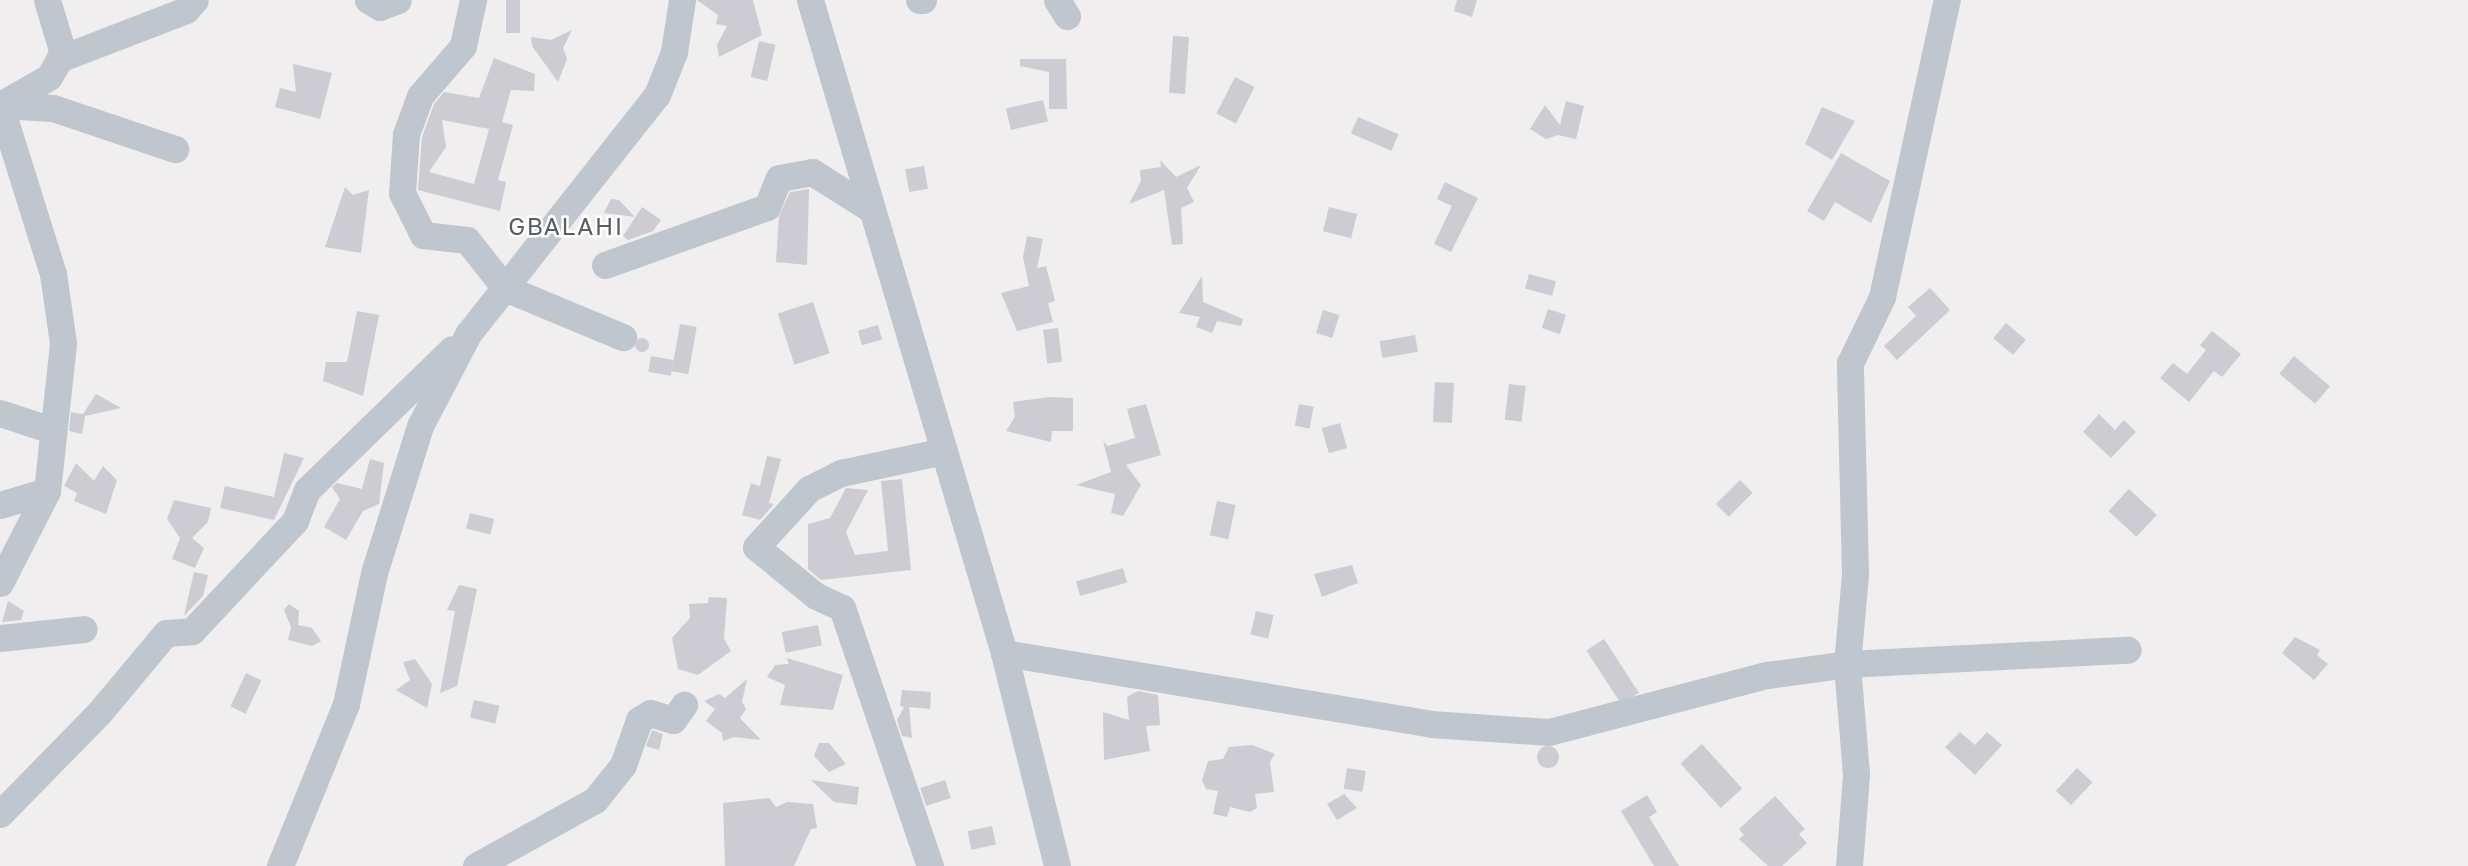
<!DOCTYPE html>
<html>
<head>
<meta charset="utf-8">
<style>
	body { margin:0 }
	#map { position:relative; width:2468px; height:866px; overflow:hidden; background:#f0eeee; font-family:"Golos Text",sans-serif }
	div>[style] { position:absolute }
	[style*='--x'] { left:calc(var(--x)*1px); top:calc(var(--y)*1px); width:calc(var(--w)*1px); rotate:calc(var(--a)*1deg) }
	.building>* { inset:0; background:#ccccd2; transform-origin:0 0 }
	.round { border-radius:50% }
	.minor>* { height:27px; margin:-13.5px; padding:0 13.5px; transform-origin:13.5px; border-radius:13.5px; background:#c0c6ce }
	span { translate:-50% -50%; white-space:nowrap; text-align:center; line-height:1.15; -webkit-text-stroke:5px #fff; paint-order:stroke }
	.quarter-label { font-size:24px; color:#5b5d62; letter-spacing:1.5px }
</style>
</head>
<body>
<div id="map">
	<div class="building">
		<div style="left:506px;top:0;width:14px;height:33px"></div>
		<div style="clip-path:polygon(697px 0,753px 0,762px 35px,719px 57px,717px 45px,727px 26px,716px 24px,718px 15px)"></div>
		<div style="clip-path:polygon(1457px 0,1477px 0,1472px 17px,1454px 11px)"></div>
		<div style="clip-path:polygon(572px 30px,563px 48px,567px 59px,558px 82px,532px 46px,531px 37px,551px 40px)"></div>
		<div style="left:1173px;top:36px;width:16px;height:57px;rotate:4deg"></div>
		<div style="left:759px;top:41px;width:17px;height:37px;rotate:13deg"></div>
		<div style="clip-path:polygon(evenodd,494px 58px,535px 74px,534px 91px,511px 90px,502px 122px,513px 125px,498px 180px,506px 182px,500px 211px,418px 190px,422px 137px,434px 104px,444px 92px,479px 98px,494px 58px,442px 120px,489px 129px,474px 184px,429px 172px,446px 147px,442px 120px)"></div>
		<div style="clip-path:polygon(1020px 59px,1066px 59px,1067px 109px,1049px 109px,1049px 72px,1020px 66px)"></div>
		<div style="clip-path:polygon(293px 64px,332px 73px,320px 119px,275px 107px,280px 88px,296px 92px)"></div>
		<div style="left:1235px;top:77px;width:22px;height:41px;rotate:27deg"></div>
		<div style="left:1043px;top:100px;width:22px;height:38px;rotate:77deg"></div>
		<div style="clip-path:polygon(1566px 101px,1584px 106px,1576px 139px,1558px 135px,1546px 139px,1530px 129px,1545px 105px,1560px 125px)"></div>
		<div style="clip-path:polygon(1822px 107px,1855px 121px,1832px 160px,1805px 144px)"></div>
		<div style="left:1358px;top:117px;width:44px;height:18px;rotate:23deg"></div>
		<div style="clip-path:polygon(1841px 153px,1890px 181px,1871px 223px,1835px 202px,1824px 221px,1807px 211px)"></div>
		<div style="clip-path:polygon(1160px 160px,1176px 177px,1201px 165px,1187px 188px,1194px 202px,1181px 208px,1183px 244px,1172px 245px,1164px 190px,1129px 204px,1141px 181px,1140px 170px,1161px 167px)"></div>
		<div style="left:924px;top:166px;width:23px;height:19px;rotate:80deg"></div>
		<div style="clip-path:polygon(1445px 182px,1478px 198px,1451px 252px,1434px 244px,1452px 206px,1437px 199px)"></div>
		<div style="clip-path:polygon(345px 187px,353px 195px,369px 190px,361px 253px,325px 247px)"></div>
		<div style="clip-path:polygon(809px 189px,807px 265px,776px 262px,779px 216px,790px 192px)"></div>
		<div style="clip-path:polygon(611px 199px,619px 200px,635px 217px,604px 213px)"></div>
		<div style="clip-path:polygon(642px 207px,661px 220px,653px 231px,628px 240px,623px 236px)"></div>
		<div style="left:1329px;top:207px;width:29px;height:25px;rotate:14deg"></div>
		<div style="clip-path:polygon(1027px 236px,1043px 239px,1037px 268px,1046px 266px,1055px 301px,1048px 303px,1053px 322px,1017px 331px,1001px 293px,1029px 286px,1023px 257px)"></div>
		<div style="left:1529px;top:274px;width:28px;height:15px;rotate:15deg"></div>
		<div style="clip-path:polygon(1202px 276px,1203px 302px,1243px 319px,1241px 326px,1217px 321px,1212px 333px,1196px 327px,1200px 317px,1179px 313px)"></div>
		<div style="clip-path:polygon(1930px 288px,1950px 310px,1897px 360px,1884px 346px,1916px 316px,1908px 307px)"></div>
		<div style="left:813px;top:302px;width:54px;height:37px;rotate:72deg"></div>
		<div style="left:1548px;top:309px;width:19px;height:20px;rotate:18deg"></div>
		<div style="left:1323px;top:310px;width:17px;height:24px;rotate:17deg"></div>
		<div style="clip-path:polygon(357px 311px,379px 315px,363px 396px,323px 381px,326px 362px,347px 362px)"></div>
		<div style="left:2006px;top:323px;width:26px;height:20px;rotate:40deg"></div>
		<div style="left:680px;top:324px;width:17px;height:48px;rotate:10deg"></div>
		<div style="left:878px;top:325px;width:15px;height:21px;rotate:74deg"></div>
		<div style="left:1058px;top:328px;width:34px;height:15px;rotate:83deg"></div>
		<div style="clip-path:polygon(2212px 331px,2241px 354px,2222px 377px,2214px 371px,2189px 402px,2160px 378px,2173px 363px,2187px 374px,2206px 350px,2200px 345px)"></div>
		<div style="left:1415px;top:335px;width:17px;height:36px;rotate:80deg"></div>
		<div class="round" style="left:635px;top:338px;width:14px;height:14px"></div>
		<div style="left:651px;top:356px;width:23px;height:16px;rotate:10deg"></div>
		<div style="left:2294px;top:356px;width:47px;height:23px;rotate:40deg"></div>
		<div style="left:1435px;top:382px;width:19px;height:40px;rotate:3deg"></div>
		<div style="left:1509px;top:384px;width:17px;height:36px;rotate:7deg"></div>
		<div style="clip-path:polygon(96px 394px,121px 408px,85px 416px,82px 434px,69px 431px,71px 412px,83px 414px)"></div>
		<div style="clip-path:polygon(1050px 397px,1073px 398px,1073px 431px,1052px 431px,1051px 442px,1006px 431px,1015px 417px,1013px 402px)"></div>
		<div style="clip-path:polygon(1146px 404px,1161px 455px,1126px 465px,1141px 485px,1123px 516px,1111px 513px,1115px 494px,1076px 485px,1111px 472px,1103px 441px,1108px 446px,1135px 438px,1127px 409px)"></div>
		<div style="left:1299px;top:404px;width:15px;height:22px;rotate:11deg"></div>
		<div style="clip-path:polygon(2099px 414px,2115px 430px,2124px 420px,2136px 432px,2111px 458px,2083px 432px)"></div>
		<div style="left:1340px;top:423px;width:26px;height:19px;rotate:74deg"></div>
		<div style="clip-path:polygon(284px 453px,304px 458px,274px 520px,220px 508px,225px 486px,274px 497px)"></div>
		<div style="clip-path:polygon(767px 456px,781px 459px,769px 503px,774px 504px,760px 520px,742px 515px,751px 483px,760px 486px)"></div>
		<div style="clip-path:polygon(370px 459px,384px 463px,379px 504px,363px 511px,346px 540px,324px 527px,340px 499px,332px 487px,337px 483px,362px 489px)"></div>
		<div style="clip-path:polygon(76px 463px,94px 481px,103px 466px,117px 480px,106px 514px,74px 501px,77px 493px,64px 486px)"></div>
		<div style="clip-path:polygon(902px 479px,911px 570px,821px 580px,808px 569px,808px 524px,830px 518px,846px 488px,868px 490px,846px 532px,855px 555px,888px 551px,881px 481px)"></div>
		<div style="left:1740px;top:480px;width:18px;height:34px;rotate:45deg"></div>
		<div style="left:2129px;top:489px;width:38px;height:30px;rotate:43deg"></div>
		<div style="clip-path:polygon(174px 500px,211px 508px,208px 522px,192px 538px,204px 548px,195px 568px,172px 559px,180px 538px,167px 519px)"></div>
		<div style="left:1217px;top:501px;width:19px;height:35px;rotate:12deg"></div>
		<div style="left:470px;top:513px;width:25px;height:16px;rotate:14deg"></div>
		<div style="clip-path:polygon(1352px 565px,1358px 583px,1322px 597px,1314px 574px)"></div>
		<div style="left:1123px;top:568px;width:15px;height:49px;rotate:74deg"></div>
		<div style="clip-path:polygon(194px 572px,208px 575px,203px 596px,184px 616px)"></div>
		<div style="clip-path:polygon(459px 585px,477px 589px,457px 686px,440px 693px,455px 611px,447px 610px)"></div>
		<div style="clip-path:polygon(709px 597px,727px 598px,724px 639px,731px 651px,698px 675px,678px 669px,672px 638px,690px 618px,689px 604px,708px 603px)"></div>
		<div style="clip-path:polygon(8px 601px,24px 611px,21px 620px,2px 622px)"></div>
		<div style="clip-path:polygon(289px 604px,299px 611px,298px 625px,312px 628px,321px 641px,312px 646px,288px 640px,291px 627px,284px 610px)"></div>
		<div style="left:1256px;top:611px;width:18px;height:24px;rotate:13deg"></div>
		<div style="left:818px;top:625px;width:21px;height:37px;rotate:79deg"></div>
		<div style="clip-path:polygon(2295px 637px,2320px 650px,2317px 655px,2328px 664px,2314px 680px,2282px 653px)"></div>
		<div style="left:1604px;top:639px;width:64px;height:21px;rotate:57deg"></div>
		<div style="clip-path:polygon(787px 658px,843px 675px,833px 710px,780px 705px,785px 685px,767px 677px,775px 665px,789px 664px)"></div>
		<div style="clip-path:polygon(415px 659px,432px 684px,427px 708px,396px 690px,410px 680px,403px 662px)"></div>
		<div style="left:246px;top:673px;width:17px;height:37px;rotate:25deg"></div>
		<div style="clip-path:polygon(747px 679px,742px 702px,746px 709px,740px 718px,761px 740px,734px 737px,723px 741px,722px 733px,706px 721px,715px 709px,704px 701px,719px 694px,725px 698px)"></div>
		<div style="clip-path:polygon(902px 690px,931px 692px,930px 709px,909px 707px,912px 738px,902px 736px,897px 720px,904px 707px,900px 706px)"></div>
		<div style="clip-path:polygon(1138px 691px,1158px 695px,1160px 725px,1146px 726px,1150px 751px,1104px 760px,1103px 712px,1129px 720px,1127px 697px)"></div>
		<div style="left:474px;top:700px;width:26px;height:18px;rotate:13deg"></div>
		<div style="clip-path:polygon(652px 730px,663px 734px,659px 750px,646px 746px)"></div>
		<div style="clip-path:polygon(1960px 732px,1975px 745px,1987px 732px,2002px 745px,1975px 775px,1945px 747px)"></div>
		<div style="clip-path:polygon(819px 743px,829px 743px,846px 764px,829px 772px,814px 756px)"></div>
		<div style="left:1702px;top:744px;width:60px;height:29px;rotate:48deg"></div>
		<div style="clip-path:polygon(1252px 745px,1275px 754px,1270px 762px,1274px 792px,1255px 794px,1257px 808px,1250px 812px,1230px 807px,1227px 817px,1213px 814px,1218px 791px,1206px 789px,1202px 780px,1208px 761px,1223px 759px,1229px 747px)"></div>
		<div class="round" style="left:1537px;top:746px;width:22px;height:22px"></div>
		<div style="left:1347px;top:768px;width:19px;height:21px;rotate:9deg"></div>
		<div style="left:2077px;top:768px;width:21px;height:31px;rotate:43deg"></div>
		<div style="clip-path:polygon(811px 780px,859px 787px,857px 805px,834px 802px)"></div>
		<div style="left:945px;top:780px;width:19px;height:26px;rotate:72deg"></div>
		<div style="clip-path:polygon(1344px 794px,1357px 808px,1337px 820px,1327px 804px)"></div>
		<div style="clip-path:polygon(1647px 795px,1657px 812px,1649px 817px,1679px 866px,1654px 866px,1621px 811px)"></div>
		<div style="clip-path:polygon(1775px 796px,1805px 829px,1799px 834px,1807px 843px,1782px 866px,1768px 866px,1739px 839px,1744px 835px,1739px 829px)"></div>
		<div style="clip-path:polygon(769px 798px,776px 807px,787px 802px,813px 804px,817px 828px,811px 829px,794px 866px,725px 866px,723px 803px)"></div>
		<div style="left:992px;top:826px;width:19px;height:25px;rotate:78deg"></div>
	</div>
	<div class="minor">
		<div style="--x:368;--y:0;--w:14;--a:30"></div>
		<div style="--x:380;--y:7;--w:19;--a:-21"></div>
		<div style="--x:473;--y:0;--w:47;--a:102.3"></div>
		<div style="--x:463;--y:46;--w:66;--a:130.7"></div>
		<div style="--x:420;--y:96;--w:40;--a:110.2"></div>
		<div style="--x:406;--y:134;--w:59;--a:93.9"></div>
		<div style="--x:402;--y:193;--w:47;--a:63.4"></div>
		<div style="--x:423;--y:235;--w:44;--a:6.5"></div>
		<div style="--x:467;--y:240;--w:61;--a:51.6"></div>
		<div style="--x:505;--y:288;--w:128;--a:22.6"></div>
		<div style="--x:810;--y:0;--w:681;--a:73.45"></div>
		<div style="--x:1004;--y:653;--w:219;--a:76"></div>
		<div style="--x:919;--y:0;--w:4;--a:0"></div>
		<div style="--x:1057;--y:0;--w:19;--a:58"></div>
		<div style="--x:59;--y:59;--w:136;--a:-21.1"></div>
		<div style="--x:186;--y:10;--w:13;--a:-48"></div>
		<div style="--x:0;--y:105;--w:53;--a:3.2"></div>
		<div style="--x:53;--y:108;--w:129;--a:18.6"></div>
		<div style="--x:0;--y:105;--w:56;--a:-29.7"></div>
		<div style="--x:49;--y:77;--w:28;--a:-60"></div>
		<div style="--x:63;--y:53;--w:55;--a:-106.8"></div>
		<div style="--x:605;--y:265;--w:172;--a:-19.7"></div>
		<div style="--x:767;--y:207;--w:31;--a:-68"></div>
		<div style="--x:779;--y:178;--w:34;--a:-10"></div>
		<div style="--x:812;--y:172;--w:71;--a:32.3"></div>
		<div style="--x:0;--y:413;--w:54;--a:18.4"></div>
		<div style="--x:0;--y:505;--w:49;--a:-16.6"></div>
		<div style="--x:0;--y:583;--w:103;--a:-62.9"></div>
		<div style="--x:47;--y:491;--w:149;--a:-83.8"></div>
		<div style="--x:63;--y:343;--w:70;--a:-98.2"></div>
		<div style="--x:53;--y:274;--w:177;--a:-107.4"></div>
		<div style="--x:0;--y:638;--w:84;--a:-6.1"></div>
		<div style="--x:1004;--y:653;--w:433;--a:9.4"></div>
		<div style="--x:1431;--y:724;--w:118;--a:3.9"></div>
		<div style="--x:1549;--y:732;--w:225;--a:-14.7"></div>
		<div style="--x:1767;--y:675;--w:81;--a:-7.8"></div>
		<div style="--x:1847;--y:664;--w:281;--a:-2.9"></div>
		<div style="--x:0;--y:814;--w:141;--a:-45.6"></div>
		<div style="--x:99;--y:713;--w:104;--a:-50.1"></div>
		<div style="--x:166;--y:633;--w:26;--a:-4"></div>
		<div style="--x:192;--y:631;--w:151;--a:-46.9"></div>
		<div style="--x:295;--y:521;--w:33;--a:-69"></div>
		<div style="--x:307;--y:490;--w:202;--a:-44.2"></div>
		<div style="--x:280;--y:866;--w:175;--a:-67.8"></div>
		<div style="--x:346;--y:704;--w:134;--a:-77.9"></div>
		<div style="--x:374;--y:573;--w:154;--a:-72.6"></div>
		<div style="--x:420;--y:426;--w:104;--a:-62.4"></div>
		<div style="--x:468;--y:334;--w:305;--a:-51.7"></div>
		<div style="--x:657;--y:95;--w:46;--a:-68.4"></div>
		<div style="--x:674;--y:52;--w:53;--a:-81.3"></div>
		<div style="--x:476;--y:866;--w:136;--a:-29"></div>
		<div style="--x:595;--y:800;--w:45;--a:-51.3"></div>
		<div style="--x:623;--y:765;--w:48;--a:-70.4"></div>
		<div style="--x:639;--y:720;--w:13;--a:-32"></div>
		<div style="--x:650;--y:713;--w:24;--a:17"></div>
		<div style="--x:673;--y:720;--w:19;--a:-54"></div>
		<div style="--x:930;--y:866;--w:273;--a:-108.8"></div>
		<div style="--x:842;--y:608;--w:29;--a:-155"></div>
		<div style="--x:816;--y:596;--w:77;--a:-140.8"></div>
		<div style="--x:756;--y:547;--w:79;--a:-47.6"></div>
		<div style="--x:809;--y:489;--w:36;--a:-27"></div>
		<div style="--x:841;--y:473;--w:105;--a:-12.1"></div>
		<div style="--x:1849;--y:866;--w:92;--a:-85.6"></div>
		<div style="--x:1856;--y:774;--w:110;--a:-94.7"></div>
		<div style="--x:1847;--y:664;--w:90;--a:-84.9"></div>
		<div style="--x:1855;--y:574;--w:211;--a:-91.4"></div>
		<div style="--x:1850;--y:363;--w:73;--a:-64.1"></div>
		<div style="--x:1882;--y:297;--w:304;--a:-77.7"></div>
	</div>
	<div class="quarter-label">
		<span style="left:566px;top:226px">GBALAHI</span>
	</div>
</div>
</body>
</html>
